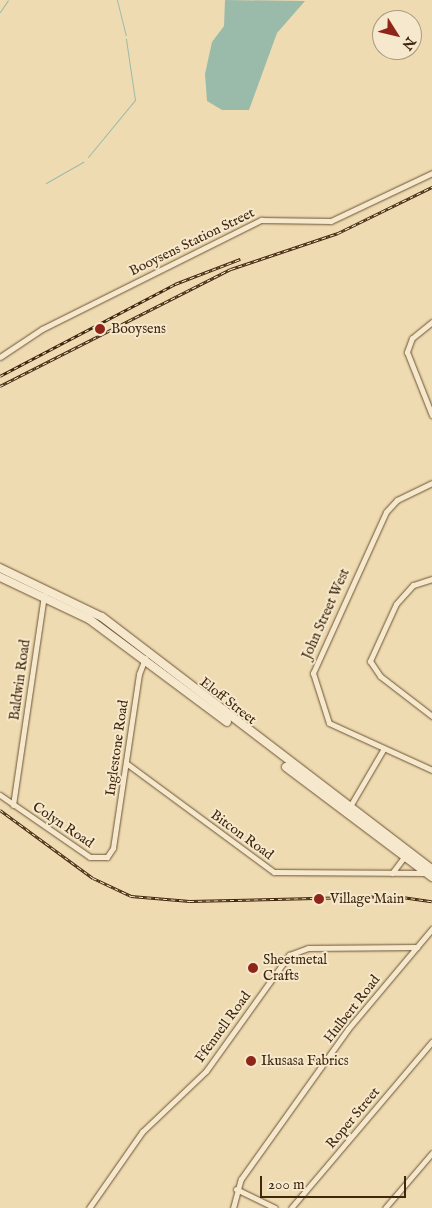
<!DOCTYPE html>
<html>
<head>
<meta charset="utf-8">
<style>
	body { margin:0 }
	#map { position:relative; width:432px; height:1208px; overflow:hidden; background:#efdbb1; font-family:"IM FELL English",serif }
	div>[style] { position:absolute }
	[style*='--x'] { left:calc(var(--x)*1px); top:calc(var(--y)*1px); width:calc(var(--w)*1px); rotate:calc(var(--a)*1deg) }
	.water>* { inset:0; background:#9abbaa }
	.stream>* { height:1px; margin:-0.5px; padding:0 0.5px; transform-origin:0.5px; border-radius:0.5px; background:#9abbaa }
	.roads { filter:drop-shadow(0 0 1px #6c5336) drop-shadow(0 0 1px #6c5336) }
	.street>* { height:5px; margin:-2.5px; padding:0 2.5px; transform-origin:2.5px; border-radius:2.5px; background:#f5e8cc }
	.secondary>* { height:8px; margin:-4px; padding:0 4px; transform-origin:4px; border-radius:4px; background:#f5e8cc }
	.rail>* { height:3px; margin-top:-1.5px; transform-origin:0; background:repeating-linear-gradient(90deg,#f5e8cc 0 4px,#40260d 0 8px); box-sizing:border-box; border-block:1px solid #40260d }
	.dots>* { width:14px; height:14px; translate:-50% -50%; box-sizing:border-box; border:2px solid #f5e8cc; border-radius:50% }
	span { translate:-50% -50%; white-space:nowrap; text-align:center; line-height:1.15; -webkit-text-stroke:4px #f5e8cc; paint-order:stroke }
	.street-label { font-size:14px; color:#40260d }
	.poi-label { font-size:14px; color:#40260d }
	.left { translate:0 -50%; text-align:left }
	.north { position:absolute; left:372px; top:10px; width:50px; height:50px; box-sizing:border-box; background:#f5e8cc; border:1px solid #ad9a80; border-radius:50%; rotate:126deg; font-size:14px; font-weight:700; line-height:20px; text-align:center; color:#40260d }
	.north::after { content:''; display:block; margin:auto; width:18px; height:22px; background:#8f2418; clip-path:polygon(50% 0,100% 100%,50% 72%,0 100%) }
	.scale { position:absolute; left:260px; top:1176px; width:146px; height:22px; box-sizing:border-box; border:2px solid #40260d; border-top:0; padding-left:6px; font-size:15px; line-height:18px; white-space:nowrap; color:#40260d; -webkit-text-stroke:4px #f5e8cc; paint-order:stroke }
</style>
</head>
<body>
<div id="map">
	<div class="water">
		<div style="clip-path:polygon(225px 0,305px 1px,277px 33px,249px 110px,222px 110px,207px 101px,205px 74px,212px 42px,224px 26px)"></div>
	</div>
	<div class="stream">
		<div style="--x:117;--y:0;--w:36;--a:76"></div>
		<div style="--x:0;--y:12;--w:14;--a:-56"></div>
		<div style="--x:88;--y:157;--w:74;--a:-50.5"></div>
		<div style="--x:135;--y:100;--w:62;--a:-98.4"></div>
		<div style="--x:46;--y:183;--w:43;--a:-29.6"></div>
	</div>
	<div class="roads">
		<div class="street">
			<div style="--x:432;--y:322;--w:26;--a:141"></div>
			<div style="--x:412;--y:338;--w:15;--a:110"></div>
			<div style="--x:407;--y:352;--w:68;--a:68.4"></div>
			<div style="--x:0;--y:357;--w:50;--a:-33.7"></div>
			<div style="--x:42;--y:329;--w:245;--a:-26.5"></div>
			<div style="--x:261;--y:220;--w:70;--a:0.8"></div>
			<div style="--x:331;--y:221;--w:112;--a:-25.4"></div>
			<div style="--x:432;--y:483;--w:39;--a:154"></div>
			<div style="--x:397;--y:500;--w:16;--a:133"></div>
			<div style="--x:386;--y:512;--w:177;--a:114.4"></div>
			<div style="--x:313;--y:673;--w:52;--a:72.3"></div>
			<div style="--x:329;--y:723;--w:113;--a:24.5"></div>
			<div style="--x:432;--y:579;--w:20;--a:162"></div>
			<div style="--x:413;--y:585;--w:25;--a:132"></div>
			<div style="--x:396;--y:604;--w:63;--a:114.5"></div>
			<div style="--x:370;--y:661;--w:18;--a:56"></div>
			<div style="--x:380;--y:676;--w:66;--a:37.6"></div>
			<div style="--x:126;--y:763;--w:184;--a:36.4"></div>
			<div style="--x:274;--y:872;--w:152;--a:0.4"></div>
			<div style="--x:0;--y:795;--w:109;--a:34.6"></div>
			<div style="--x:90;--y:857;--w:17;--a:0"></div>
			<div style="--x:107;--y:857;--w:11;--a:-56"></div>
			<div style="--x:113;--y:848;--w:176;--a:-81.5"></div>
			<div style="--x:139;--y:674;--w:17;--a:-69"></div>
			<div style="--x:13;--y:805;--w:212;--a:-81.6"></div>
			<div style="--x:349;--y:808;--w:69;--a:-59.7"></div>
			<div style="--x:392;--y:873;--w:21;--a:-53"></div>
			<div style="--x:236;--y:1189;--w:43;--a:26"></div>
			<div style="--x:89;--y:1208;--w:93;--a:-55.1"></div>
			<div style="--x:142;--y:1132;--w:88;--a:-43.6"></div>
			<div style="--x:206;--y:1071;--w:143;--a:-54.4"></div>
			<div style="--x:289;--y:955;--w:20;--a:-20"></div>
			<div style="--x:308;--y:948;--w:109;--a:-0.5"></div>
			<div style="--x:233;--y:1208;--w:30;--a:-75"></div>
			<div style="--x:241;--y:1179;--w:184;--a:-54.5"></div>
			<div style="--x:348;--y:1029;--w:131;--a:-50"></div>
			<div style="--x:291;--y:1208;--w:218;--a:-49.7"></div>
			<div style="--x:385;--y:1208;--w:72;--a:-49.5"></div>
		</div>
		<div class="secondary">
			<div style="--x:0;--y:568;--w:113;--a:25.7"></div>
			<div style="--x:102;--y:617;--w:415;--a:37.4"></div>
			<div style="--x:0;--y:577;--w:98;--a:25.3"></div>
			<div style="--x:89;--y:619;--w:172;--a:36.7"></div>
			<div style="--x:286;--y:767;--w:183;--a:37"></div>
		</div>
	</div>
	<div class="rail">
		<div style="--x:0;--y:376;--w:198;--a:-27.7"></div>
		<div style="--x:175;--y:284;--w:70;--a:-21"></div>
		<div style="--x:0;--y:386;--w:259;--a:-26.9"></div>
		<div style="--x:231;--y:269;--w:113;--a:-18.6"></div>
		<div style="--x:338;--y:233;--w:105;--a:-26.1"></div>
		<div style="--x:0;--y:810;--w:115;--a:36.2"></div>
		<div style="--x:93;--y:878;--w:42;--a:25.3"></div>
		<div style="--x:131;--y:896;--w:59;--a:4.8"></div>
		<div style="--x:190;--y:901;--w:205;--a:-1.4"></div>
		<div style="--x:395;--y:896;--w:37;--a:8"></div>
	</div>
	<div class="dots">
		<div style="left:100px;top:329px;background:#8f2418"></div>
		<div style="left:319px;top:899px;background:#8f2418"></div>
		<div style="left:253px;top:968px;background:#8f2418"></div>
		<div style="left:251px;top:1061px;background:#8f2418"></div>
	</div>
	<div class="street-label">
		<span style="left:192px;top:242px;rotate:-26deg">Booysens Station Street</span>
		<span style="left:326px;top:614px;rotate:-66deg">John Street West</span>
		<span style="left:20px;top:680px;rotate:-82deg">Baldwin Road</span>
		<span style="left:228px;top:701px;rotate:38deg">Eloff Street</span>
		<span style="left:117px;top:748px;rotate:-82deg">Inglestone Road</span>
		<span style="left:63px;top:825px;rotate:34deg">Colyn Road</span>
		<span style="left:242px;top:835px;rotate:36deg">Bitcon Road</span>
		<span style="left:352px;top:1009px;rotate:-52deg">Hulbert Road</span>
		<span style="left:223px;top:1027px;rotate:-54deg">Ffennell Road</span>
		<span style="left:353px;top:1118px;rotate:-50deg">Roper Street</span>
	</div>
	<div class="poi-label">
		<span class="left" style="left:111px;top:329px">Booysens</span>
		<span class="left" style="left:330px;top:899px">Village Main</span>
		<span class="left" style="left:263px;top:968px">Sheetmetal<br>Crafts</span>
		<span class="left" style="left:261px;top:1061px">Ikusasa Fabrics</span>
	</div>
	<div class="north">N</div>
	<div class="scale">200 m</div>
</div>
</body>
</html>
